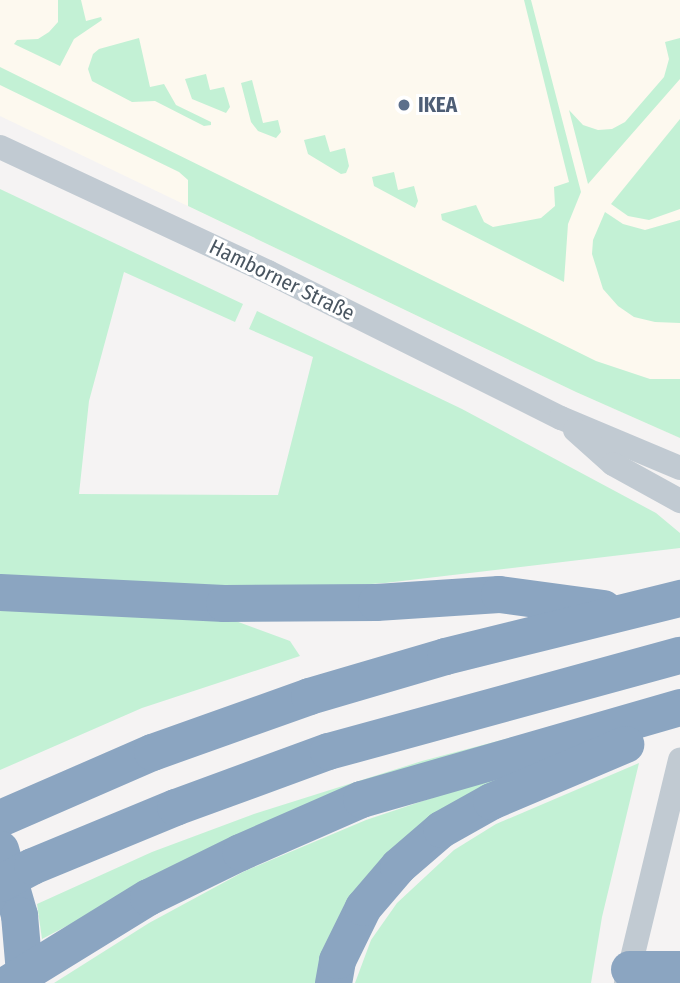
<!DOCTYPE html>
<html>
<head>
<meta charset="utf-8">
<style>
	body { margin:0 }
	#map { position:relative; width:680px; height:983px; overflow:hidden; background:#f5f3f3; font-family:"Fira Sans Condensed",sans-serif }
	div>[style] { position:absolute }
	[style*='--x'] { left:calc(var(--x)*1px); top:calc(var(--y)*1px); width:calc(var(--w)*1px); rotate:calc(var(--a)*1deg) }
	.commercial>* { inset:0; background:#fdf9ef }
	.green>* { inset:0; background:#c3f1d5 }
	.tertiary>* { height:24px; margin:-12px; padding:0 12px; transform-origin:12px; border-radius:12px; background:#c1cad2 }
	.motorway>* { height:37px; margin:-18.5px; padding:0 18.5px; transform-origin:18.5px; border-radius:18.5px; background:#8ba5c1 }
	.dots>* { width:19px; height:19px; translate:-50% -50%; box-sizing:border-box; border:4px solid #fff; border-radius:50% }
	span { translate:-50% -50%; white-space:nowrap; text-align:center; line-height:1.15; -webkit-text-stroke:6px #fff; paint-order:stroke }
	.service-label { font-size:21px; color:#4e5e75; font-weight:700 }
	.left { translate:0 -50%; text-align:left }
	.street-label { font-size:21px; color:#4a5661 }
</style>
</head>
<body>
<div id="map">
	<div class="commercial">
		<div style="clip-path:polygon(0 0,680px 0,680px 438px,576px 392px,0 116px)"></div>
	</div>
	<div class="green">
		<div style="clip-path:polygon(58px 0,81px 0,86px 21px,101px 17px,102px 20px,74px 39px,60px 66px,14px 44px,17px 40px,38px 39px,49px 32px,58px 22px)"></div>
		<div style="clip-path:polygon(524px 0,531px 0,581px 192px,568px 224px,564px 282px,442px 220px,441px 214px,476px 205px,484px 222px,493px 227px,541px 218px,555px 206px,554px 187px,569px 182px)"></div>
		<div style="clip-path:polygon(139px 38px,150px 87px,164px 84px,176px 105px,211px 122px,211px 125px,204px 126px,155px 101px,132px 102px,92px 81px,88px 69px,93px 54px,99px 49px)"></div>
		<div style="clip-path:polygon(680px 38px,680px 79px,588px 184px,569px 110px,583px 125px,598px 130px,612px 129px,625px 122px,664px 77px,669px 59px,665px 42px)"></div>
		<div style="clip-path:polygon(0 67px,596px 361px,650px 379px,680px 379px,680px 438px,576px 392px,188px 206px,188px 180px,179px 172px,0 85px)"></div>
		<div style="clip-path:polygon(206px 74px,210px 90px,224px 87px,230px 107px,226px 113px,192px 99px,185px 79px)"></div>
		<div style="clip-path:polygon(252px 80px,263px 123px,278px 120px,281px 132px,276px 138px,258px 131px,251px 122px,241px 83px)"></div>
		<div style="clip-path:polygon(680px 119px,680px 209px,649px 220px,628px 216px,611px 204px)"></div>
		<div style="clip-path:polygon(325px 135px,330px 152px,345px 148px,349px 166px,346px 173px,341px 174px,308px 154px,304px 140px)"></div>
		<div style="clip-path:polygon(394px 172px,398px 190px,414px 186px,418px 201px,415px 208px,374px 186px,372px 177px)"></div>
		<div style="clip-path:polygon(0 189px,243px 304px,235px 322px,124px 272px,89px 401px,79px 494px,278px 495px,313px 357px,249px 329px,257px 311px,462px 409px,656px 513px,680px 533px,680px 548px,385px 583px,314px 588px,0 580px)"></div>
		<div style="clip-path:polygon(605px 212px,623px 224px,645px 230px,680px 220px,680px 323px,655px 322px,634px 317px,618px 306px,603px 289px,592px 254px,593px 240px)"></div>
		<div style="clip-path:polygon(0 605px,222px 616px,290px 641px,300px 656px,142px 708px,0 770px)"></div>
		<div style="clip-path:polygon(517px 736px,160px 877px,42px 939px,37px 904px,152px 852px,257px 813px,422px 761px)"></div>
		<div style="clip-path:polygon(639px 763px,602px 917px,591px 983px,355px 983px,371px 940px,397px 903px,454px 850px,496px 824px)"></div>
		<div style="clip-path:polygon(524px 767px,487px 787px,318px 983px,54px 983px,149px 923px,245px 871px,366px 820px)"></div>
	</div>
	<div class="tertiary">
		<div style="--x:0;--y:147;--w:296;--a:25"></div>
		<div style="--x:268;--y:272;--w:327;--a:26.5"></div>
		<div style="--x:561;--y:418;--w:129;--a:22.8"></div>
		<div style="--x:575;--y:430;--w:51;--a:41.8"></div>
		<div style="--x:613;--y:464;--w:77;--a:28.9"></div>
		<div style="--x:626;--y:983;--w:230;--a:-76.4"></div>
	</div>
	<div class="motorway">
		<div style="--x:0;--y:592;--w:224;--a:2.8"></div>
		<div style="--x:224;--y:603;--w:152;--a:-0.4"></div>
		<div style="--x:376;--y:602;--w:123;--a:-3.7"></div>
		<div style="--x:499;--y:594;--w:105;--a:7.7"></div>
		<div style="--x:0;--y:818;--w:166;--a:-23.5"></div>
		<div style="--x:152;--y:752;--w:167;--a:-19.6"></div>
		<div style="--x:309;--y:696;--w:142;--a:-16.4"></div>
		<div style="--x:445;--y:656;--w:242;--a:-13.9"></div>
		<div style="--x:0;--y:849;--w:69;--a:73.9"></div>
		<div style="--x:19;--y:915;--w:68;--a:85"></div>
		<div style="--x:0;--y:883;--w:36;--a:-28"></div>
		<div style="--x:32;--y:866;--w:155;--a:-22.4"></div>
		<div style="--x:175;--y:807;--w:163;--a:-20.1"></div>
		<div style="--x:328;--y:751;--w:365;--a:-15.3"></div>
		<div style="--x:629;--y:969;--w:51;--a:0"></div>
		<div style="--x:8;--y:983;--w:164;--a:-31.6"></div>
		<div style="--x:148;--y:897;--w:102;--a:-26.1"></div>
		<div style="--x:240;--y:852;--w:132;--a:-23.7"></div>
		<div style="--x:361;--y:799;--w:332;--a:-16.1"></div>
		<div style="--x:333;--y:983;--w:23;--a:-80"></div>
		<div style="--x:337;--y:960;--w:59;--a:-63.9"></div>
		<div style="--x:363;--y:907;--w:54;--a:-49.5"></div>
		<div style="--x:398;--y:866;--w:57;--a:-40.7"></div>
		<div style="--x:441;--y:829;--w:57;--a:-29.2"></div>
		<div style="--x:491;--y:801;--w:146;--a:-23"></div>
	</div>
	<div class="dots">
		<div style="left:404px;top:105px;background:#5c6f8a"></div>
	</div>
	<div class="service-label">
		<span class="left" style="left:418px;top:105px">IKEA</span>
	</div>
	<div class="street-label">
		<span style="left:282px;top:280px;rotate:26deg">Hamborner Straße</span>
	</div>
</div>
</body>
</html>
